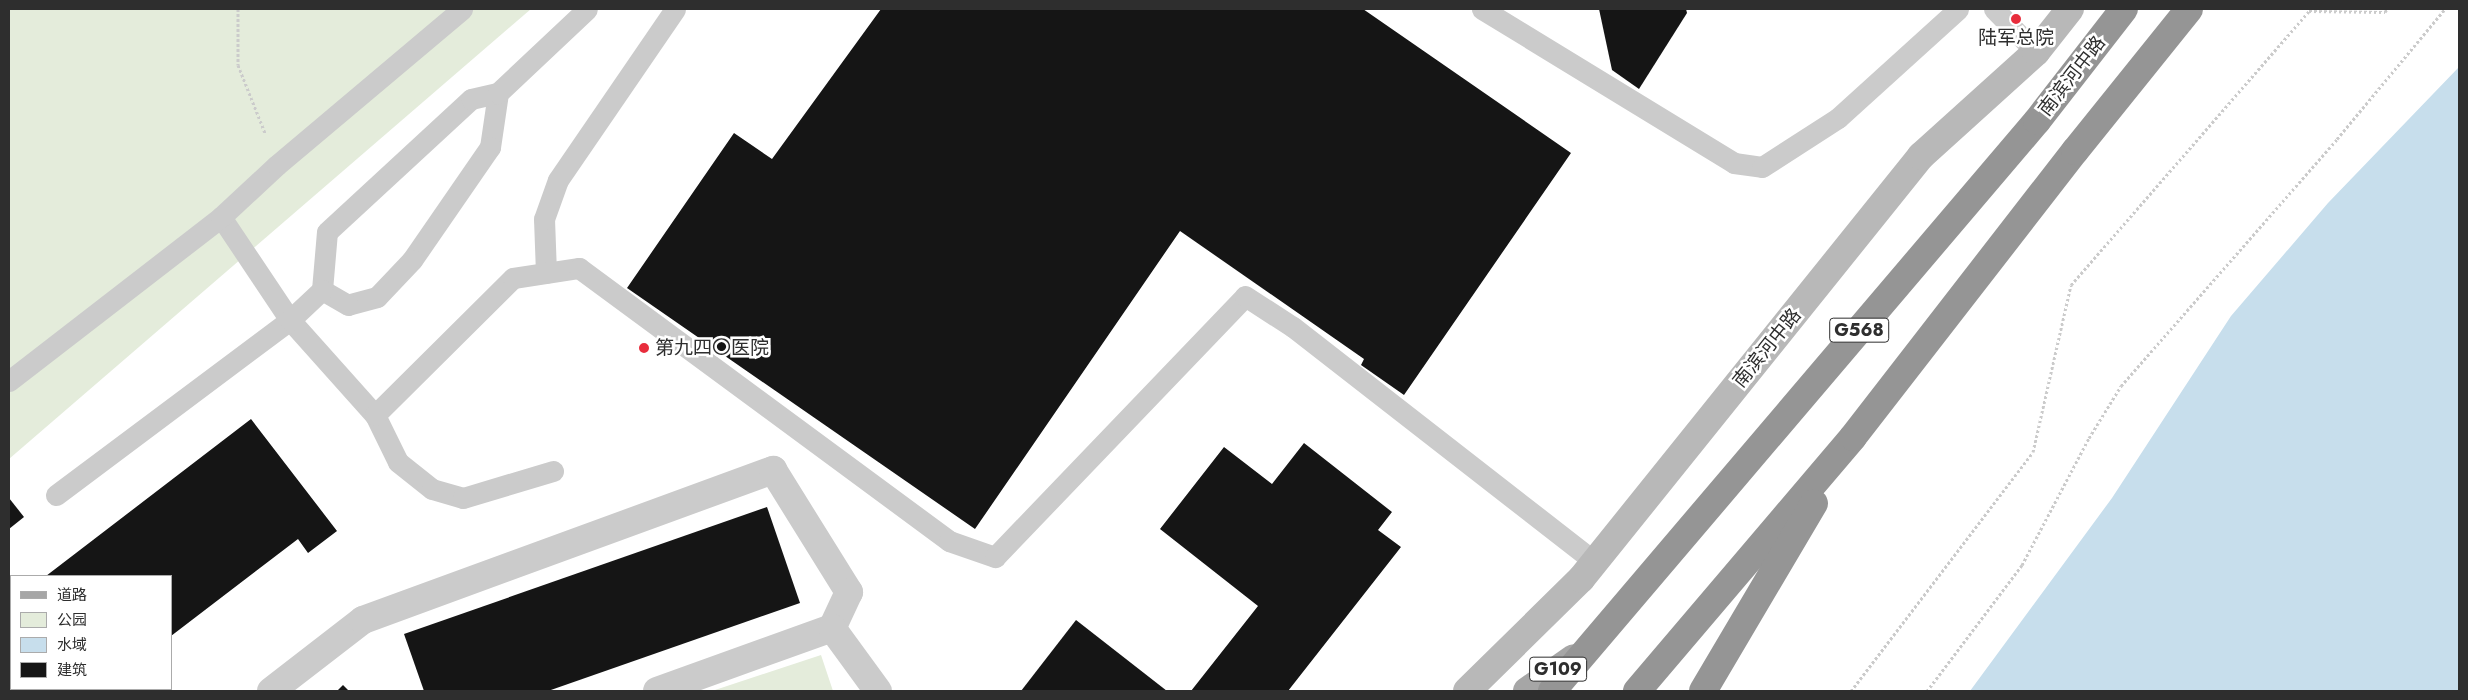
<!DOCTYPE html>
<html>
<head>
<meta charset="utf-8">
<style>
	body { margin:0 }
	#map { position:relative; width:2468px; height:700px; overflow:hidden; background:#fff; font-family:Jost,"Noto Sans SC",sans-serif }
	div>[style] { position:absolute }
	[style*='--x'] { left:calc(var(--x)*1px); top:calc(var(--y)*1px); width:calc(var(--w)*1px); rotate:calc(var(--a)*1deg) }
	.green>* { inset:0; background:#e4ecdb }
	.water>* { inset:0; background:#c7deec }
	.building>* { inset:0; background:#151515; transform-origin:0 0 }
	.path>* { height:3px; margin-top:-1.5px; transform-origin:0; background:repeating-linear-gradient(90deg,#cbcbcb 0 2.5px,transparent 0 5px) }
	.lane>* { height:21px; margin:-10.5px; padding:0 10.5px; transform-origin:10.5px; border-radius:10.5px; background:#cbcbcb }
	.street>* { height:28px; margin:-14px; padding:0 14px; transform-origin:14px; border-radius:14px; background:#cbcbcb }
	.secondary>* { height:28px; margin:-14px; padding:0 14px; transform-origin:14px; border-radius:14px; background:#b8b8b8 }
	.primary>* { height:28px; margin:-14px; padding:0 14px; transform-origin:14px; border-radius:14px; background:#a6a6a6 }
	.highway>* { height:28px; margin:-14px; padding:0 14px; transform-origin:14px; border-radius:14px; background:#959595 }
	.dots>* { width:14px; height:14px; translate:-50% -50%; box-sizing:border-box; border:2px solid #fff; border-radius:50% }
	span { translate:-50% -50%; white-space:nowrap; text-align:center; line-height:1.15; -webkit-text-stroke:5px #fff; paint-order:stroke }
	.shield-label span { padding:1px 4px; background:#fff; border:1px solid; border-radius:4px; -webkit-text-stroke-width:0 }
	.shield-label { font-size:18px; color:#2e2e2e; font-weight:700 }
	.poi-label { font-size:19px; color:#2e2e2e }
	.left { translate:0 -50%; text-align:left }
	.street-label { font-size:19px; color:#2e2e2e }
	.frame { position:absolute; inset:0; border:10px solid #2e2e2e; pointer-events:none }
	.legend { position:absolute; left:10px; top:575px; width:162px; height:115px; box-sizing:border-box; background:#fff; border:1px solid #ababab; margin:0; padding:6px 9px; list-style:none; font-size:15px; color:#2e2e2e }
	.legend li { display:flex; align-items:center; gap:10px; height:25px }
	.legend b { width:25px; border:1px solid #ababab }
</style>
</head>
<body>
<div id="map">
	<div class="green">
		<div style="clip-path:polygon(9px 9px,531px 9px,9px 459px)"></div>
		<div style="clip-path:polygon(821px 655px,833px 691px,712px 691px)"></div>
	</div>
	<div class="water">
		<div style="clip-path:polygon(2459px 67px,2459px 691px,1970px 691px,2112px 498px,2231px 316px,2328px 203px)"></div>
	</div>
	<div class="building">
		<div style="clip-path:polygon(881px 9px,1363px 9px,1571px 153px,1404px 395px,1361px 365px,1364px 359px,1180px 231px,975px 529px,627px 288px,734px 133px,772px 159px)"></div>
		<div style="clip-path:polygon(1599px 9px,1686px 9px,1687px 13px,1639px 89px,1612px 70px)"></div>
		<div style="clip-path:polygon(251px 419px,337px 531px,308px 553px,298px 539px,171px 636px,171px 576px,46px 576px)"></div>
		<div style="clip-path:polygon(1304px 443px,1392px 512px,1378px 530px,1401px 547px,1288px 691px,1191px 691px,1258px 606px,1160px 529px,1224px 447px,1272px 484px)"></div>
		<div style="clip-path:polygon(9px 498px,24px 517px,9px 529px)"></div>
		<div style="clip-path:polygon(767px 507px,800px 603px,548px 691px,424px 691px,404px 634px)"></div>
		<div style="left:11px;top:603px;width:85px;height:3px;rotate:90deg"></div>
		<div style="clip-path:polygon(1076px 620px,1167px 691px,1021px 691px)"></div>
		<div style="clip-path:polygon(343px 685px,349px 691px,337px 691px)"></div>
		<div style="left:12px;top:689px;width:91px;height:3px"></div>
	</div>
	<div class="path">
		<div style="--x:238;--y:9;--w:56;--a:90"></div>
		<div style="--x:238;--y:65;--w:73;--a:68.3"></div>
		<div style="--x:1851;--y:691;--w:300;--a:-52.7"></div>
		<div style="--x:2033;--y:452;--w:171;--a:-77.2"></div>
		<div style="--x:2071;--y:285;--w:363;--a:-49"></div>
		<div style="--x:2309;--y:11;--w:76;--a:0.8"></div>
		<div style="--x:2385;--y:12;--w:4;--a:-56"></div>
		<div style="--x:1927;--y:691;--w:158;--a:-53"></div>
		<div style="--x:2022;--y:565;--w:144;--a:-62.2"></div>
		<div style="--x:2089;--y:438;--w:61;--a:-58.4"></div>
		<div style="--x:2121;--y:386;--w:328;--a:-48.8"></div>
		<div style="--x:2337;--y:139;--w:169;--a:-50.3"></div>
	</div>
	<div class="lane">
		<div style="--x:1482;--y:9;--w:295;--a:31.4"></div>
		<div style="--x:1734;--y:163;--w:28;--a:8"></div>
		<div style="--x:1762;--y:167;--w:90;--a:-32.8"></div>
		<div style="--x:1838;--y:118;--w:162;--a:-42.2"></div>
		<div style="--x:1994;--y:9;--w:60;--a:45.7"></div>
		<div style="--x:498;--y:93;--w:55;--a:98.4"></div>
		<div style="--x:490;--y:147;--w:137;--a:124.6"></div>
		<div style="--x:412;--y:260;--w:51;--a:133.4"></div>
		<div style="--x:377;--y:297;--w:30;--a:165"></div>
		<div style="--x:348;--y:305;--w:30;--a:-150"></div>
		<div style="--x:322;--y:290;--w:58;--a:-85.1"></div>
		<div style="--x:327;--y:232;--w:196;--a:-42.7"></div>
		<div style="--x:471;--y:99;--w:28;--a:-13"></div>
		<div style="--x:498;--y:93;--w:122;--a:-43.3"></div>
		<div style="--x:221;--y:217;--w:124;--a:56.2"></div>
		<div style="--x:290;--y:320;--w:127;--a:48.2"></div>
		<div style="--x:375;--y:415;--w:52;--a:63.9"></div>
		<div style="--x:398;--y:462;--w:43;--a:38.5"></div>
		<div style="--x:432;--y:489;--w:32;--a:16"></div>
		<div style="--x:463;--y:498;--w:94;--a:-16.7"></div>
		<div style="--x:546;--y:273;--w:54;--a:-92.1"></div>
		<div style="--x:544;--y:219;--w:41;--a:-70.3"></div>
		<div style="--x:558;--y:180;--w:207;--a:-55.6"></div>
		<div style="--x:9;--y:381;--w:268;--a:-37.7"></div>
		<div style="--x:221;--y:217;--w:76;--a:-42.9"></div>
		<div style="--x:277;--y:165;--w:242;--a:-40.1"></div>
		<div style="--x:375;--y:415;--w:194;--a:-44.8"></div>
		<div style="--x:513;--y:278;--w:67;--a:-8.6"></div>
		<div style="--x:579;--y:268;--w:460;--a:36.4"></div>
		<div style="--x:949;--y:541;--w:49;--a:19.2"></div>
		<div style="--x:995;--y:557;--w:361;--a:-46.2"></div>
		<div style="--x:1245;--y:296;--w:57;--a:32.9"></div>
		<div style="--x:1293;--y:327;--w:383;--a:37.9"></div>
		<div style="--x:56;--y:495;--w:292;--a:-36.8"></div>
		<div style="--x:290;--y:320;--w:44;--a:-43.2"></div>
	</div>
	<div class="street">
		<div style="--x:271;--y:691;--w:116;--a:-37.7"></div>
		<div style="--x:363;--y:620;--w:437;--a:-20.1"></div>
		<div style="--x:773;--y:470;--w:144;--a:58.1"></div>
		<div style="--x:849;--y:592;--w:40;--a:115"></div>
		<div style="--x:657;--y:691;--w:186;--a:-19.8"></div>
		<div style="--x:832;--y:628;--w:78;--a:53.9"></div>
	</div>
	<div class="secondary">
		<div style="--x:1467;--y:691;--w:160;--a:-44.5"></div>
		<div style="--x:1581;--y:579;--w:543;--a:-51.21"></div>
		<div style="--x:1921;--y:156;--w:155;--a:-42.1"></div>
		<div style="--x:2036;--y:52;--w:55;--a:-51.7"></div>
	</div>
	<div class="primary">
		<div style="--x:1527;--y:691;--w:57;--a:-35.1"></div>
	</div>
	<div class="highway">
		<div style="--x:1552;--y:691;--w:748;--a:-49.61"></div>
		<div style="--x:2037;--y:121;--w:142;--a:-52.2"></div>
		<div style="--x:1637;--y:691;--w:333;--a:-49.6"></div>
		<div style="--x:1853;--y:437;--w:362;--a:-52.2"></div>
		<div style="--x:2075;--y:151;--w:182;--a:-51.2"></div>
		<div style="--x:1703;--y:691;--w:218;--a:-59.4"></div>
	</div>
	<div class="dots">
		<div style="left:2016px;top:19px;background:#e82d3c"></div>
		<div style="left:644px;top:348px;background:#e82d3c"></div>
	</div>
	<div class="shield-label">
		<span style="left:1859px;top:330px">G568</span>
		<span style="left:1558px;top:669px">G109</span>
	</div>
	<div class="poi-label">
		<span style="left:2016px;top:38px">陆军总院</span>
		<span class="left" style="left:655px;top:348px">第九四〇医院</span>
	</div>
	<div class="street-label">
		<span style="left:2072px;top:76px;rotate:-52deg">南滨河中路</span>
		<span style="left:1767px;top:348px;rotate:-51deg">南滨河中路</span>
	</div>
	<div class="frame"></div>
	<ul class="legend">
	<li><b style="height:6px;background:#a6a6a6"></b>道路</li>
	<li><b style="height:14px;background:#e4ecdb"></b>公园</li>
	<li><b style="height:14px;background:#c7deec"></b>水域</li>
	<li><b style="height:14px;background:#151515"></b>建筑</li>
	</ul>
</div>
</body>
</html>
